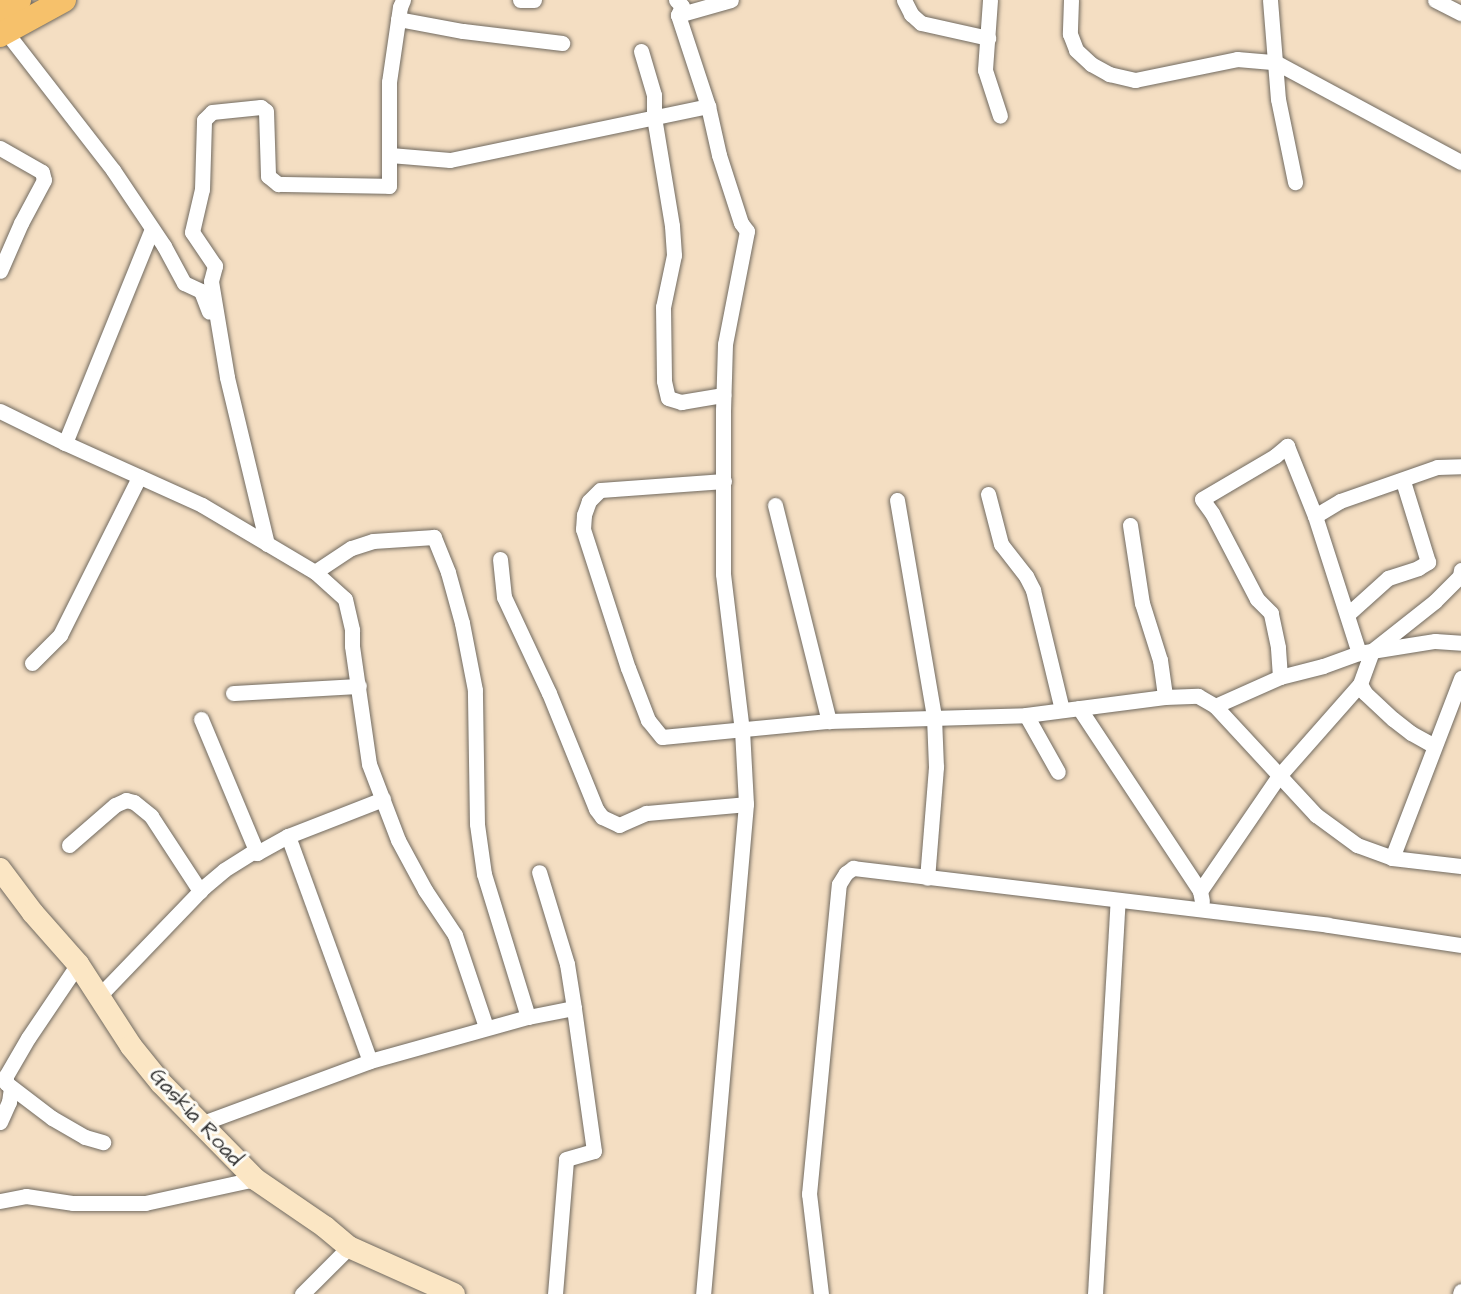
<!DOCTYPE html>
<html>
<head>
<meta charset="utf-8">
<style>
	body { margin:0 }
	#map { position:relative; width:1461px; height:1294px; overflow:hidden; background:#f4dec2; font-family:"Architects Daughter",sans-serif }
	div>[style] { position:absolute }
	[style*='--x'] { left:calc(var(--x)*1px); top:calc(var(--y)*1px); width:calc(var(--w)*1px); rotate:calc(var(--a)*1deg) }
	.roads { filter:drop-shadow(0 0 2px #716a60) drop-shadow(0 0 2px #716a60) }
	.street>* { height:15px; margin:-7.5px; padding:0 7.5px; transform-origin:7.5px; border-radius:7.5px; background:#fff }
	.secondary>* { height:22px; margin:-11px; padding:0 11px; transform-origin:11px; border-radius:11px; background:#fbe6c4 }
	.primary>* { height:24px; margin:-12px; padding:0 12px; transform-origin:12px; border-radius:12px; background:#f6c16b }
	span { translate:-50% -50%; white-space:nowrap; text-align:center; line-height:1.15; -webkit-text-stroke:6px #fdfcf7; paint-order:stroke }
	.street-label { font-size:22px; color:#2b2b2b }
</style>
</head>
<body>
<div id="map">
	<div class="roads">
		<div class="street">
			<div style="--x:520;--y:0;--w:14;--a:0"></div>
			<div style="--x:676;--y:0;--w:8;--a:45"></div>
			<div style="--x:682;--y:6;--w:10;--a:114"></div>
			<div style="--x:678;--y:15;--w:96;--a:71.8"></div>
			<div style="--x:708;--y:106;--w:50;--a:77.3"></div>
			<div style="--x:719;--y:155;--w:71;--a:72.1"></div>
			<div style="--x:741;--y:223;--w:10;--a:53"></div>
			<div style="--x:747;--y:231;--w:115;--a:101"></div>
			<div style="--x:725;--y:344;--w:66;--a:91.7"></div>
			<div style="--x:723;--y:410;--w:164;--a:90"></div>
			<div style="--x:723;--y:574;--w:157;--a:83.1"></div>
			<div style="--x:742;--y:730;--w:74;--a:86.9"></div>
			<div style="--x:746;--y:804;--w:492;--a:95"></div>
			<div style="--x:904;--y:0;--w:16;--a:63"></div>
			<div style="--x:911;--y:14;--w:13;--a:42"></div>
			<div style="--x:921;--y:23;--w:69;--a:12.6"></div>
			<div style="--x:990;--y:0;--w:70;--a:94.1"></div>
			<div style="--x:985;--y:70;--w:48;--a:71.9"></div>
			<div style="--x:1071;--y:0;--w:34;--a:92"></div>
			<div style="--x:1070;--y:34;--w:17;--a:69"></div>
			<div style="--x:1076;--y:50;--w:21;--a:43"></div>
			<div style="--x:1091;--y:64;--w:21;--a:29"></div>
			<div style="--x:1109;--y:74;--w:27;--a:13"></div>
			<div style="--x:1135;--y:80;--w:104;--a:-11.6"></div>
			<div style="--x:1237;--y:59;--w:38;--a:5"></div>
			<div style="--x:1275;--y:62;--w:211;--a:28.3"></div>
			<div style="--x:1270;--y:0;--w:99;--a:85.4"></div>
			<div style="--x:1278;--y:99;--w:85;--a:78.4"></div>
			<div style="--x:1435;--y:0;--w:29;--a:27"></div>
			<div style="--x:678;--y:15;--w:55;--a:-15.8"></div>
			<div style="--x:398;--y:19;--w:66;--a:10.5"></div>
			<div style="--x:463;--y:31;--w:100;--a:6.9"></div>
			<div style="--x:6;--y:32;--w:175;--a:52.2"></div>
			<div style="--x:113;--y:170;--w:92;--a:56.1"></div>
			<div style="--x:164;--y:246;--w:42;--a:61.6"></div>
			<div style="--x:184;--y:283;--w:19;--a:25"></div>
			<div style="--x:201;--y:291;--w:22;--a:69"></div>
			<div style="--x:641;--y:51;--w:46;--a:73.5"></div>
			<div style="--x:654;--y:95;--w:22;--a:90"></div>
			<div style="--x:654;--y:117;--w:110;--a:80.6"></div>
			<div style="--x:672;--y:226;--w:29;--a:86"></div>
			<div style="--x:674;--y:255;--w:53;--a:101.9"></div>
			<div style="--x:663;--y:307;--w:74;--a:89.2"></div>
			<div style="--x:664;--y:381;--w:17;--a:77"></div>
			<div style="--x:668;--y:398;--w:14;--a:17"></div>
			<div style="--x:681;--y:402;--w:43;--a:-9.5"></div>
			<div style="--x:0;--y:148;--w:48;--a:29.7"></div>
			<div style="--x:42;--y:172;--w:8;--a:76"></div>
			<div style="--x:44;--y:180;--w:49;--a:118.1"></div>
			<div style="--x:21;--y:223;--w:52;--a:113.6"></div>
			<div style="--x:390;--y:155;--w:60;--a:4.8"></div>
			<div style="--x:450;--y:160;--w:264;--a:-11.8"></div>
			<div style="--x:0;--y:411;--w:72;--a:26.2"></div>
			<div style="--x:65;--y:443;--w:150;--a:24.3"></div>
			<div style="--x:202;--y:505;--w:131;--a:30.7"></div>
			<div style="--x:315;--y:572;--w:40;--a:42"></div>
			<div style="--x:345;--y:599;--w:32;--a:77"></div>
			<div style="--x:352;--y:630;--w:16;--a:90"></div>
			<div style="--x:352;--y:646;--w:119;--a:81.8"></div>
			<div style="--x:369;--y:764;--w:81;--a:69.1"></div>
			<div style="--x:398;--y:840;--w:57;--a:61.6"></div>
			<div style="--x:425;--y:890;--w:54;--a:56.3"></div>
			<div style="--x:455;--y:935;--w:97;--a:71.4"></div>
			<div style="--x:65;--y:443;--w:231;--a:-67.9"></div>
			<div style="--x:724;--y:481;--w:124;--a:175.8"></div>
			<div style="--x:600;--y:490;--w:16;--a:135"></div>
			<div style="--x:589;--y:501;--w:15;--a:110"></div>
			<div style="--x:584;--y:515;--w:14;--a:94"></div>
			<div style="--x:583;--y:529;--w:146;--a:72.1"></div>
			<div style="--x:628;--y:668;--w:56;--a:69"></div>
			<div style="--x:648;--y:720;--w:22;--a:51"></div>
			<div style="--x:662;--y:737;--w:168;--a:-5.5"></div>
			<div style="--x:829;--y:721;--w:197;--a:-1.7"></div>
			<div style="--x:1026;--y:715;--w:140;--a:-7.4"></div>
			<div style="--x:1165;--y:697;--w:33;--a:-2"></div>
			<div style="--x:1198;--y:696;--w:20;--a:30"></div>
			<div style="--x:1215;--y:706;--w:71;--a:-24"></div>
			<div style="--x:1280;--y:677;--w:44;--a:-14.3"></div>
			<div style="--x:1323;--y:666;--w:38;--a:-20"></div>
			<div style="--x:1359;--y:653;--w:77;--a:-9"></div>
			<div style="--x:1435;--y:641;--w:26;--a:4"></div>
			<div style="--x:988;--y:494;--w:52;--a:75.4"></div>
			<div style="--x:1001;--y:544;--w:41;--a:52"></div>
			<div style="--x:1026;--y:576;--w:16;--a:63"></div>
			<div style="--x:1033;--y:590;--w:123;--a:76.4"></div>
			<div style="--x:897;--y:500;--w:220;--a:80.3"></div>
			<div style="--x:934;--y:717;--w:50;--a:87.7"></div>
			<div style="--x:936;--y:767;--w:111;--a:94.6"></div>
			<div style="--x:775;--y:505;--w:223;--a:76"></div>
			<div style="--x:1315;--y:516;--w:29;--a:-31"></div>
			<div style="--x:1340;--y:501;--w:103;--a:-19.3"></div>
			<div style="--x:1437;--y:467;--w:24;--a:-2"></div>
			<div style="--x:1130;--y:525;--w:79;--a:81.3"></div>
			<div style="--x:1142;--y:603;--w:60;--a:72.5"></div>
			<div style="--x:1160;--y:660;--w:37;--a:82"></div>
			<div style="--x:267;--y:544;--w:172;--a:-103.5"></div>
			<div style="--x:227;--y:377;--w:97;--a:-99.5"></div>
			<div style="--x:211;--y:281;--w:16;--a:-75"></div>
			<div style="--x:215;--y:266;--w:41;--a:-124.1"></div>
			<div style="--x:192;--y:232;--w:44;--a:-76.9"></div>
			<div style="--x:202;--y:189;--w:69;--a:-88.3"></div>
			<div style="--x:204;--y:120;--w:11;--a:-45"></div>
			<div style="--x:212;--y:112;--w:49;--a:-5.8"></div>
			<div style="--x:261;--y:107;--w:6;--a:39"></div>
			<div style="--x:266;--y:111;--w:65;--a:88.2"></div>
			<div style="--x:268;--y:176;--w:13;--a:39"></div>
			<div style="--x:278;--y:184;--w:111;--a:1"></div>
			<div style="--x:389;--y:186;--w:104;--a:-90"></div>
			<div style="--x:389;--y:82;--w:76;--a:-81.7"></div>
			<div style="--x:400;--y:7;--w:8;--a:-67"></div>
			<div style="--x:500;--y:559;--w:38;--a:84"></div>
			<div style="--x:504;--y:597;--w:106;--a:64.9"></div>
			<div style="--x:549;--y:693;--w:125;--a:67.9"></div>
			<div style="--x:596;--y:809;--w:10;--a:53"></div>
			<div style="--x:602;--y:817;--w:19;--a:25"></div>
			<div style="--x:619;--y:825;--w:30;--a:-24"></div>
			<div style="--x:646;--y:813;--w:100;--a:-5.1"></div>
			<div style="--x:1348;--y:614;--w:54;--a:-42"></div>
			<div style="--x:1388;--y:578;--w:32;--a:-18"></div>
			<div style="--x:1418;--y:568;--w:12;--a:-31"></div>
			<div style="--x:1428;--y:562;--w:85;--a:-107.2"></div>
			<div style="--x:32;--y:663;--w:40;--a:-45"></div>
			<div style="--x:60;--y:635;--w:177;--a:-63.4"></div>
			<div style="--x:1280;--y:677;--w:30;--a:-94"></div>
			<div style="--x:1278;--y:647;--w:35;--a:-102"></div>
			<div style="--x:1271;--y:613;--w:20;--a:-135"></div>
			<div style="--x:1257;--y:599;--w:97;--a:-117.6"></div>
			<div style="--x:1212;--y:513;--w:17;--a:-126"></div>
			<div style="--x:1202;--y:499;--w:85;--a:-30.5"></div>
			<div style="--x:1275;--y:456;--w:16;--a:-40"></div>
			<div style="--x:1287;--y:446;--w:75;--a:68.2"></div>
			<div style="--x:1315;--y:516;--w:144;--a:72.2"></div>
			<div style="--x:1360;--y:684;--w:10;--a:61"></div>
			<div style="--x:1365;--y:693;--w:38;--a:43"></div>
			<div style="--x:1393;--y:719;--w:23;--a:38"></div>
			<div style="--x:1411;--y:733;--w:25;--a:29"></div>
			<div style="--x:233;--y:693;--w:126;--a:-3.2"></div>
			<div style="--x:1215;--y:706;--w:149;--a:47.2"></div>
			<div style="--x:1316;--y:815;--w:51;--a:36.2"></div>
			<div style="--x:1357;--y:845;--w:37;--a:20"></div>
			<div style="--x:1392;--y:858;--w:69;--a:6.6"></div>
			<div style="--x:1079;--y:708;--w:219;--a:56.5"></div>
			<div style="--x:1200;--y:891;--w:10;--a:79"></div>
			<div style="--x:1026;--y:715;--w:65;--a:60.7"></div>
			<div style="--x:201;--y:719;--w:145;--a:67.3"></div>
			<div style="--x:288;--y:836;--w:239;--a:70"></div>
			<div style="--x:69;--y:845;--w:61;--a:-41"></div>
			<div style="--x:115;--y:805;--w:12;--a:-24"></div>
			<div style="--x:126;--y:800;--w:8;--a:14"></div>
			<div style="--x:134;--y:802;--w:22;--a:39"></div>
			<div style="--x:151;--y:816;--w:90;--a:56.8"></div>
			<div style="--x:1392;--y:858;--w:193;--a:-69"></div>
			<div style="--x:1200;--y:891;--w:138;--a:-55.6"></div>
			<div style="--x:1278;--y:777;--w:124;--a:-48.6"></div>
			<div style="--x:1360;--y:684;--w:35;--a:-70"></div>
			<div style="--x:1372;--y:651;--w:80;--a:-38.4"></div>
			<div style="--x:1435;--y:601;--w:35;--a:-45"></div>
			<div style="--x:1460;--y:576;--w:6;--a:-81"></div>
			<div style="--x:78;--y:964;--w:89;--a:124"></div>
			<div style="--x:28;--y:1038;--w:44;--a:120.1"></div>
			<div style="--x:6;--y:1076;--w:7;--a:90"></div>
			<div style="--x:6;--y:1083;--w:58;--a:37.3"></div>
			<div style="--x:52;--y:1118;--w:38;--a:30"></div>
			<div style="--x:85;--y:1137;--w:19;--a:16"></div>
			<div style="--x:100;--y:995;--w:150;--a:-46.1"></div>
			<div style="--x:204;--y:887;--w:26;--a:-40"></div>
			<div style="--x:224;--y:870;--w:34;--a:-32"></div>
			<div style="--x:253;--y:852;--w:4;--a:14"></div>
			<div style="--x:257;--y:853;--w:35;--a:-29"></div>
			<div style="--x:288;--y:836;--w:102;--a:-21.3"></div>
			<div style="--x:528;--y:1017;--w:47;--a:-11.1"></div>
			<div style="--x:574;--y:1008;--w:45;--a:-99"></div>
			<div style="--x:567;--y:964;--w:96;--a:-106.9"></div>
			<div style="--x:0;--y:1122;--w:22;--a:-66"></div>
			<div style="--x:9;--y:1102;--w:15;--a:-82"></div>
			<div style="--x:200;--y:1124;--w:181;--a:-20.3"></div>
			<div style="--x:370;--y:1061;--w:164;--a:-15.6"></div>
			<div style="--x:528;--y:1017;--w:150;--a:-107.1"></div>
			<div style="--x:484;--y:874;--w:50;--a:-98"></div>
			<div style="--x:477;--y:824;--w:134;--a:-90.9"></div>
			<div style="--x:475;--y:690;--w:68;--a:-101"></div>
			<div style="--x:462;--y:623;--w:53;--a:-105.4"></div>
			<div style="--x:448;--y:572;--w:38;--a:-112"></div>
			<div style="--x:434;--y:537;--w:61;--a:176.2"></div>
			<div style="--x:373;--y:541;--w:23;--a:162"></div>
			<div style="--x:351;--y:548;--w:43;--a:146.3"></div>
			<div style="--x:0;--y:1201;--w:26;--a:-11"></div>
			<div style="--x:26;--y:1196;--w:48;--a:8.5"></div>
			<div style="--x:73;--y:1203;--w:72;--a:0"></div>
			<div style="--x:145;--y:1203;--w:113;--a:-12.3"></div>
			<div style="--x:302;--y:1294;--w:66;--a:-45"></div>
			<div style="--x:555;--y:1294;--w:135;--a:-85.3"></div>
			<div style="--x:566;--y:1159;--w:29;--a:-16"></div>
			<div style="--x:594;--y:1151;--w:144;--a:-98"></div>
			<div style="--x:821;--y:1294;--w:101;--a:-96.8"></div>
			<div style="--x:809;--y:1194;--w:311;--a:-84.5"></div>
			<div style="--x:839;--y:884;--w:13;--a:-58"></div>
			<div style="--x:846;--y:873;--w:9;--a:-36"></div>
			<div style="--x:853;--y:868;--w:478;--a:6.8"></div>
			<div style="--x:1328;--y:925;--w:134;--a:8.6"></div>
			<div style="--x:1095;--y:1294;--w:394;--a:-86.7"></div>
			<div style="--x:1460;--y:1294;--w:3;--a:-72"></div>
		</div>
		<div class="secondary">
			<div style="--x:0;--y:869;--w:55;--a:53.1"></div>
			<div style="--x:33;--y:913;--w:68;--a:48.6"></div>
			<div style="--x:78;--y:964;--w:98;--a:57.1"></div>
			<div style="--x:131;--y:1046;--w:48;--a:51"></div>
			<div style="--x:161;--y:1083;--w:134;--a:45.6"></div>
			<div style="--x:255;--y:1179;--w:85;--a:34.4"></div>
			<div style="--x:325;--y:1227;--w:31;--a:40"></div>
			<div style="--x:349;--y:1247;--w:115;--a:24.1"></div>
		</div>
		<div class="primary">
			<div style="--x:0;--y:11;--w:22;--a:-30"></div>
			<div style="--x:0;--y:35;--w:73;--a:-28.7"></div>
		</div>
	</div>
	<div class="street-label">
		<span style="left:196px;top:1117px;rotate:47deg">Gaskia Road</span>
	</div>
</div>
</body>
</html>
